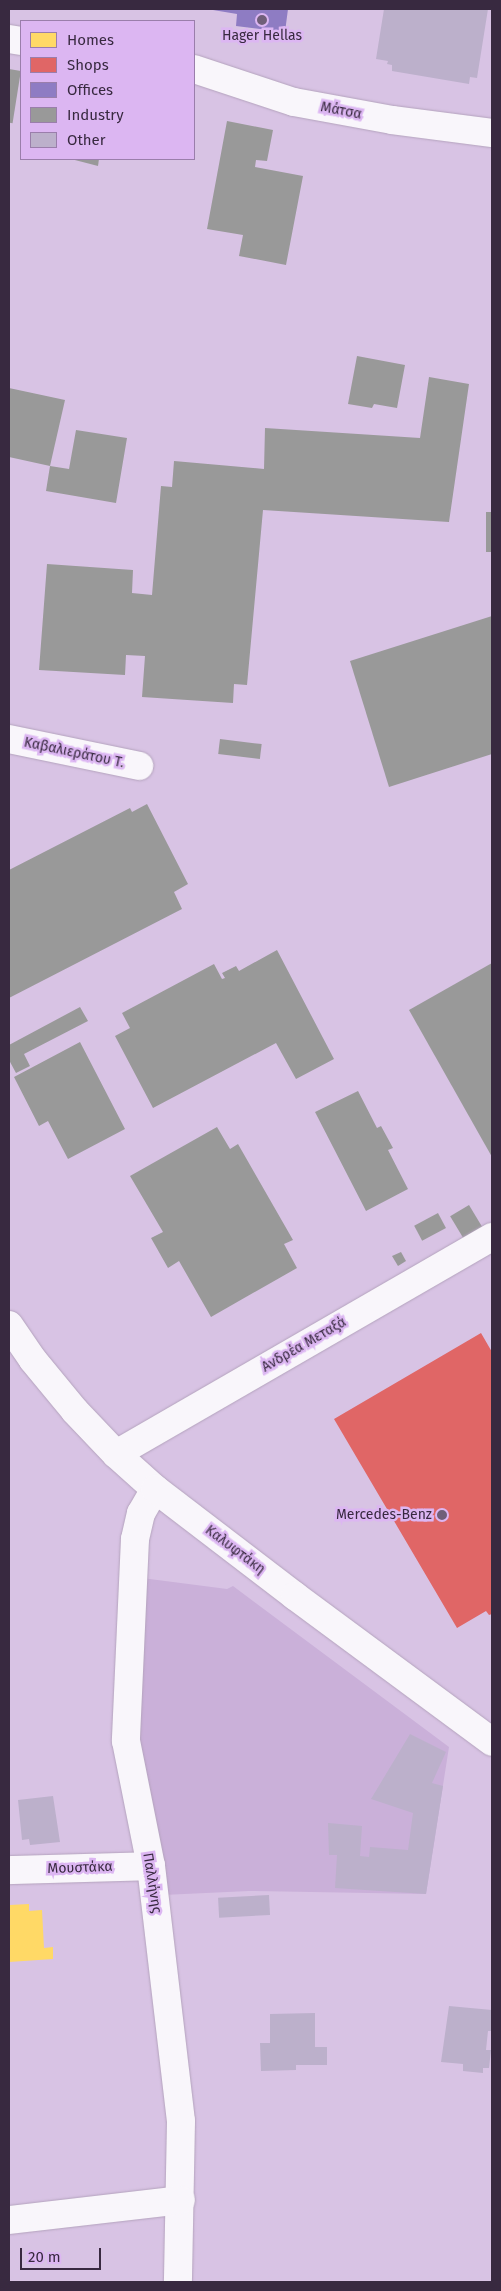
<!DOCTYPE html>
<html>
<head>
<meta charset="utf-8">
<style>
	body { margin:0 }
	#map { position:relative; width:501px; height:2291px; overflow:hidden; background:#d8c3e4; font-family:"Fira Sans",sans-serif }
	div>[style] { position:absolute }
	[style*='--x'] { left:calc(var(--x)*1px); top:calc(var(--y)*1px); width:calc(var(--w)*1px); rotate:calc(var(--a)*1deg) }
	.green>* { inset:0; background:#cab0d9 }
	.homes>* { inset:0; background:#ffd966 }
	.shops>* { inset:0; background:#e06666 }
	.offices>* { inset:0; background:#8e7cc3 }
	.industry>* { inset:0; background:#999; transform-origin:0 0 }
	.building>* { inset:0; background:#bcb0cb; transform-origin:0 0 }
	.roads { filter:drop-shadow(0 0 1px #b4a3bd) drop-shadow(0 0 1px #b4a3bd) }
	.minor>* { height:28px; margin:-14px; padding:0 14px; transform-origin:14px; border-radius:14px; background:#f9f6fb }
	.major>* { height:28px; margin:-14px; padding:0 14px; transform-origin:14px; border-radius:14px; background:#f9f6fb }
	.dots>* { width:14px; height:14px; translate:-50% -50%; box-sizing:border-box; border:2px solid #dcb6f2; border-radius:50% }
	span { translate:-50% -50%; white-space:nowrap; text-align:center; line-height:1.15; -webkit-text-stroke:5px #dcb6f2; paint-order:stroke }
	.poi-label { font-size:14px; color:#382940 }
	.right { translate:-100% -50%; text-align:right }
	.street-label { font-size:14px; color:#382940 }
	.frame { position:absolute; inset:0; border:10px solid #382940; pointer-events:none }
	.legend { position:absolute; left:20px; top:20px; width:175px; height:140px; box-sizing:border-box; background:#dcb6f2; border:1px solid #9a7eab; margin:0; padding:6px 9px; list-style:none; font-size:15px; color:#382940 }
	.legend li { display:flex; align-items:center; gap:10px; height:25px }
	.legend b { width:25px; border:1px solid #9a7eab }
	.scale { position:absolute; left:20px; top:2248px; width:81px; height:22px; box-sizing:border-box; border:2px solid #382940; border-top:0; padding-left:6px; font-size:15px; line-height:18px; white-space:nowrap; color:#382940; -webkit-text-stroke:4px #dcb6f2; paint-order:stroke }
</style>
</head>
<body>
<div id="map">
	<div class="green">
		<div style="clip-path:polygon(142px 1578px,227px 1589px,233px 1586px,449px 1747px,426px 1894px,249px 1891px,163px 1895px,140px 1772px)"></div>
	</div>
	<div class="homes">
		<div style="clip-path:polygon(29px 1904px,29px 1911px,42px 1910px,44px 1948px,53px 1947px,53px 1959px,9px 1962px,10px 1905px)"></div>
	</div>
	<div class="shops">
		<div style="clip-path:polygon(481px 1333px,492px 1352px,492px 1614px,489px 1615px,486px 1611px,457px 1628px,334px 1419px)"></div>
	</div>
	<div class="offices">
		<div style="clip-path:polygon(207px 9px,288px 9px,285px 32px,236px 26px,237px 14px)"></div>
	</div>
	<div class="industry">
		<div style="left:9px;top:69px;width:12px;height:53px;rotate:9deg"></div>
		<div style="clip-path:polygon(227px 121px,273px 130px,267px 161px,256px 160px,255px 167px,303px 176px,286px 265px,239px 256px,243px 235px,207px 229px)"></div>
		<div style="clip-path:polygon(71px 159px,99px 159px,98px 166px)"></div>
		<div style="clip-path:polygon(357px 356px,405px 365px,397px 408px,374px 404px,372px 408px,348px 404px)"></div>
		<div style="clip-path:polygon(429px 377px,469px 384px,449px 522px,263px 510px,247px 685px,234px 684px,233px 703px,142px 697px,145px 656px,126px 655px,125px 675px,39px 670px,47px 564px,133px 570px,132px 593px,152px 595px,161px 486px,172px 487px,174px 461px,264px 469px,265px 428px,420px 438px)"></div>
		<div style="clip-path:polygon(9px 388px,65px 400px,50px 466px,9px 457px)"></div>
		<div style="clip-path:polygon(76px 430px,127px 438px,116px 503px,46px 491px,50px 466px,69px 469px)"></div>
		<div style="left:486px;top:512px;width:6px;height:40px"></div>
		<div style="clip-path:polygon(492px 616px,492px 754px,389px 787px,350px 661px)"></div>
		<div style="left:220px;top:739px;width:42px;height:15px;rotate:7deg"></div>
		<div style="clip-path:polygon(147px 804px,188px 884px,174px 892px,182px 909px,9px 998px,9px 870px,130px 808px,132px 812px)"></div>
		<div style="clip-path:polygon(277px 950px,334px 1059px,296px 1079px,276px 1043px,153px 1108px,115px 1036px,130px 1028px,122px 1013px,214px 964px,222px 979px,225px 978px,222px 973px,236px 966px,239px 971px)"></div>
		<div style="clip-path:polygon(492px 963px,492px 1157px,409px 1010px)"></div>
		<div style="clip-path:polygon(80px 1007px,88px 1021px,24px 1054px,30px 1066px,16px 1073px,9px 1060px,9px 1045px)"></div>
		<div style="clip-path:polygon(80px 1042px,125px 1129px,68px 1159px,48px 1121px,39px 1126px,14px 1077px)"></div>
		<div style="clip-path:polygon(358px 1091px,377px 1128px,381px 1126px,393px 1148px,388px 1150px,408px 1189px,366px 1211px,315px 1112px)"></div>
		<div style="clip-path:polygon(217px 1127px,230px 1149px,238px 1144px,293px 1240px,284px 1244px,297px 1268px,211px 1317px,179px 1261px,168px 1268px,151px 1238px,163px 1232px,130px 1176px)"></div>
		<div style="left:469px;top:1205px;width:26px;height:22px;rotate:59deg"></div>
		<div style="left:438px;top:1213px;width:17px;height:27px;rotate:62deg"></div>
		<div style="clip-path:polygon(401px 1252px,406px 1261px,398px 1266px,392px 1256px)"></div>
	</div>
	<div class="building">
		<div style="clip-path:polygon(384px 9px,488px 9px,477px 78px,470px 77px,469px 84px,392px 71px,392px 65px,387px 64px,388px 61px,376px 59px)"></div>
		<div style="clip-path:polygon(410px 1734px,446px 1752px,432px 1783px,443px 1786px,426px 1894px,335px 1888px,337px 1855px,329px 1855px,328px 1823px,362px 1826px,360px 1856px,369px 1857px,370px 1847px,408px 1850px,413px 1813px,371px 1799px)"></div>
		<div style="clip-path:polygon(53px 1796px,60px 1842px,30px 1845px,29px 1839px,22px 1840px,18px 1800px)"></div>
		<div style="left:269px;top:1895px;width:20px;height:51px;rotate:87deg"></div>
		<div style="clip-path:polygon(449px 2006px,492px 2010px,492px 2031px,488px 2031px,486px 2050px,491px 2050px,489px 2068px,483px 2068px,483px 2073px,463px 2071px,463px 2064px,441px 2062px)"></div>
		<div style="clip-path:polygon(315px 2013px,315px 2047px,327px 2047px,327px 2065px,296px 2065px,296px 2070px,261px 2071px,260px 2043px,270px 2043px,270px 2014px)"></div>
	</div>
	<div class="roads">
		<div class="minor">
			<div style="--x:9;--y:39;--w:12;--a:9"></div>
			<div style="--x:194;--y:69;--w:105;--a:18.3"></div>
			<div style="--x:294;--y:102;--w:100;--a:10.4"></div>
			<div style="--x:392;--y:120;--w:101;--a:7.4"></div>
			<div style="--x:9;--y:739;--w:133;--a:11.7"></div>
			<div style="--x:116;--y:1454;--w:434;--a:-30"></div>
			<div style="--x:155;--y:1489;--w:28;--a:120"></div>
			<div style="--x:141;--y:1513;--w:27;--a:103"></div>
			<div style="--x:135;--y:1539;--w:202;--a:92.6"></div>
			<div style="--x:126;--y:1741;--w:127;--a:78.7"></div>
			<div style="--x:151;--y:1866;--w:257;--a:83.3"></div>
			<div style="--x:181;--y:2121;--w:161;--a:91.1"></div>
			<div style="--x:9;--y:1870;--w:142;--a:-1.6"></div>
			<div style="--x:9;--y:2220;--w:173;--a:-6.6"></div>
		</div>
		<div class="major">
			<div style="--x:9;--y:1325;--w:42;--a:55.6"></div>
			<div style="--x:33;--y:1360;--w:66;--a:50.5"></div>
			<div style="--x:75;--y:1411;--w:59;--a:46.4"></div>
			<div style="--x:116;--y:1454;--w:52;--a:41.9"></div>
			<div style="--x:155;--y:1489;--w:176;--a:37.4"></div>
			<div style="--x:295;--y:1596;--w:245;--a:36.5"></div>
		</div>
	</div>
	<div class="dots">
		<div style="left:262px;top:20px;background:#705f79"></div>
		<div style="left:442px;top:1515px;background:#705f79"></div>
	</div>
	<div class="poi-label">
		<span style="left:262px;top:36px">Hager Hellas</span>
		<span class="right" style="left:432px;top:1515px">Mercedes-Benz</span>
	</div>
	<div class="street-label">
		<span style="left:341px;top:111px;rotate:11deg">Μάτσα</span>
		<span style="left:74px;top:753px;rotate:12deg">Καβαλιεράτου Τ.</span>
		<span style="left:304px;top:1345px;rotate:-30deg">Ανδρέα Μεταξά</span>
		<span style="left:235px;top:1550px;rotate:37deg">Καλυφτάκη</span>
		<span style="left:80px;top:1868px;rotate:-2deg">Μουστάκα</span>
		<span style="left:152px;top:1883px;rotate:81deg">Παλλήνης</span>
	</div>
	<div class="frame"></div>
	<ul class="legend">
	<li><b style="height:14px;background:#ffd966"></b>Homes</li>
	<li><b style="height:14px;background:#e06666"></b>Shops</li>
	<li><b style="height:14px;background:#8e7cc3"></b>Offices</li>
	<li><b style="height:14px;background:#999"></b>Industry</li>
	<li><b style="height:14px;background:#bcb0cb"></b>Other</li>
	</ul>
	<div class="scale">20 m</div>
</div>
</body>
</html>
